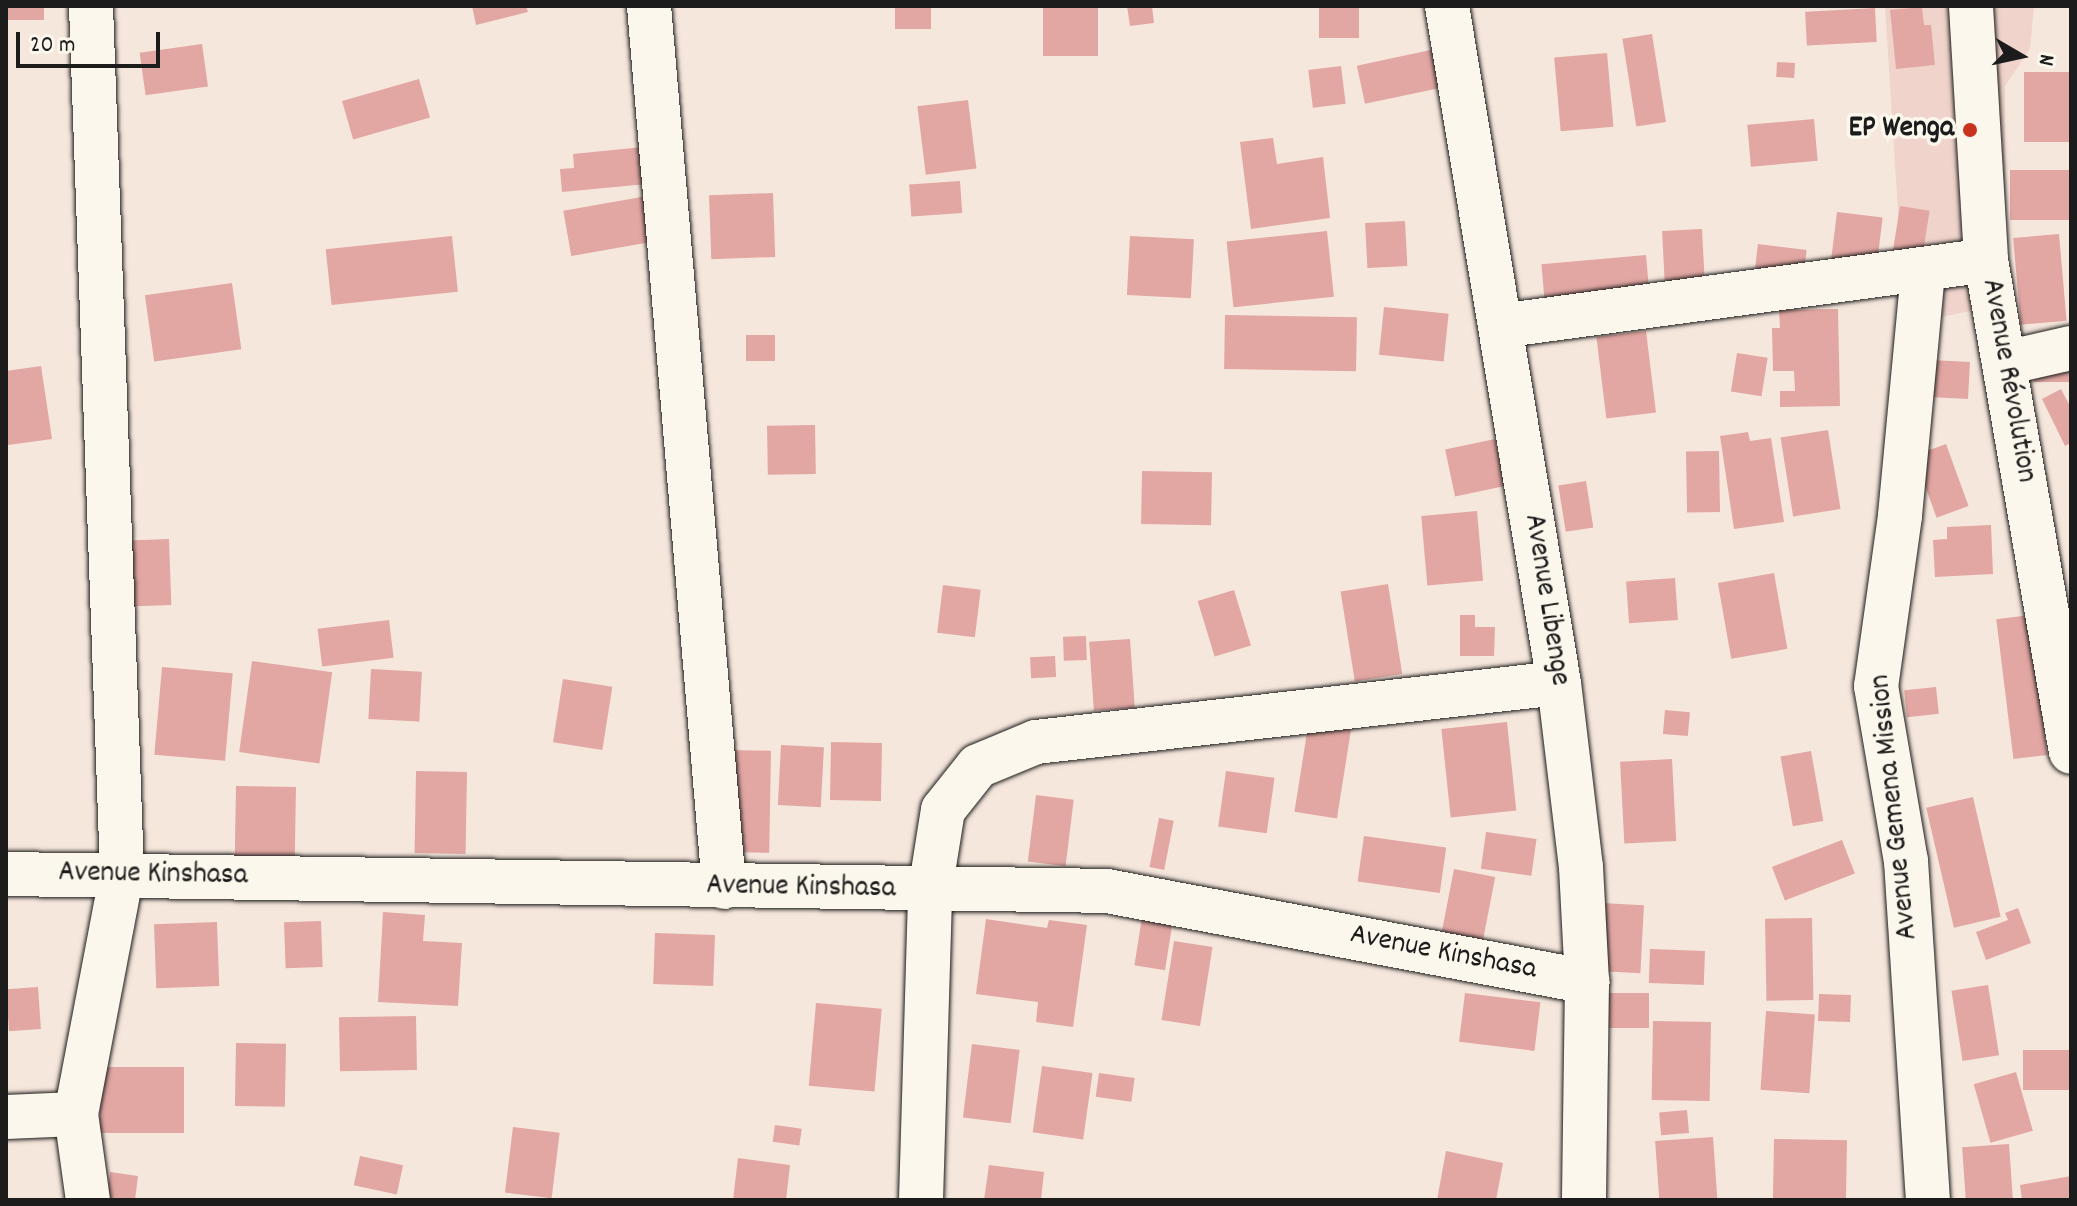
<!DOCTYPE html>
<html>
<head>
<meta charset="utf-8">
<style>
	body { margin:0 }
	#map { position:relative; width:2077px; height:1206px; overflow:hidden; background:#f6e7dd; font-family:Dekko,sans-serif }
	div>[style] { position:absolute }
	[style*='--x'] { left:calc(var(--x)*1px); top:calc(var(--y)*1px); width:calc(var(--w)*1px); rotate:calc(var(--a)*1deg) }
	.built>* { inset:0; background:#f0d4cb }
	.building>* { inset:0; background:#e2a7a2; transform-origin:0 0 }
	.roads { filter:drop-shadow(0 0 2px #1c1c1c) drop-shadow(0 0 2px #1c1c1c) }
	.minor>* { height:44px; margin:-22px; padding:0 22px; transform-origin:22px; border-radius:22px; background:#fbf7ec }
	.tertiary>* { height:44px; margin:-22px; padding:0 22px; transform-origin:22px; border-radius:22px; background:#fbf7ec }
	.dots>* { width:22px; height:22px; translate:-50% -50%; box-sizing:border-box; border:4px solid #fbf7ec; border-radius:50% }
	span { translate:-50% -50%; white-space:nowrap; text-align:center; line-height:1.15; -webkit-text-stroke:7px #fbf7ec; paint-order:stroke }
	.poi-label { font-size:30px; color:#1c1c1c; font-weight:700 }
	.right { translate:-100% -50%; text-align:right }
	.street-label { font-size:30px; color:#1c1c1c }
	.frame { position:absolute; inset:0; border:8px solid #1c1c1c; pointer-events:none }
	.north { position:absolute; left:1981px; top:16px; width:80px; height:80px; -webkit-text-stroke:6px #fbf7ec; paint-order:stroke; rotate:99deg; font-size:22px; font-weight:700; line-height:32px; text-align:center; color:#1c1c1c }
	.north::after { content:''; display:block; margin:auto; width:28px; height:36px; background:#1c1c1c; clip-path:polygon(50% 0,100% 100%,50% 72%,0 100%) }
	.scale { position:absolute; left:16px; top:32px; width:144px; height:36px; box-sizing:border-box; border:4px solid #1c1c1c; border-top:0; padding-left:10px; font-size:24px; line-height:28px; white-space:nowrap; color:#1c1c1c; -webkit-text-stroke:6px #fbf7ec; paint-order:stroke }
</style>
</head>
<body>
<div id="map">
	<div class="built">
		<div style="clip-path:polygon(1885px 6px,2034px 6px,2030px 49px,2005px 86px,2006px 304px,1905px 324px)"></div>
	</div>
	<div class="building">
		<div style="left:6px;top:6px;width:38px;height:14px"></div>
		<div style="clip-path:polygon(472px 6px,526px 6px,528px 12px,476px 25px)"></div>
		<div style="left:895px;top:6px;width:36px;height:23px"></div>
		<div style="left:1043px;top:6px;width:55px;height:50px"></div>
		<div style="clip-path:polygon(1127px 6px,1152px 6px,1154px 23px,1130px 26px)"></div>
		<div style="left:1319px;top:6px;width:40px;height:32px"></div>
		<div style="clip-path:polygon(1922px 7px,1924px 25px,1931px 25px,1935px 65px,1896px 69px,1890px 10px)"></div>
		<div style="left:1875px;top:8px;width:34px;height:70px;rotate:87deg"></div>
		<div style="left:1652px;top:34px;width:89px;height:30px;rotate:81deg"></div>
		<div style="left:202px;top:44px;width:43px;height:63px;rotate:82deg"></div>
		<div style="left:1440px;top:48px;width:39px;height:85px;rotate:78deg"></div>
		<div style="left:1607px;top:53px;width:74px;height:53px;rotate:85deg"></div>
		<div style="left:1777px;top:62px;width:18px;height:15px;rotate:3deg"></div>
		<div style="left:1341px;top:66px;width:38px;height:33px;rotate:83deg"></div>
		<div style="left:2071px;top:72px;width:70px;height:47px;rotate:90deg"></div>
		<div style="left:419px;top:79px;width:40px;height:80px;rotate:74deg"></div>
		<div style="left:968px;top:100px;width:69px;height:51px;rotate:83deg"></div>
		<div style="left:1814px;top:119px;width:42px;height:67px;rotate:85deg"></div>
		<div style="clip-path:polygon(1273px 138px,1277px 164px,1323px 157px,1330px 218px,1251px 229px,1240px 142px)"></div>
		<div style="clip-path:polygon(643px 147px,647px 184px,562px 192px,560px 169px,574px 168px,573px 154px)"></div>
		<div style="left:2071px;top:170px;width:50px;height:61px;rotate:90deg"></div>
		<div style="left:960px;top:181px;width:32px;height:51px;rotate:86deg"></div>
		<div style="left:773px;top:193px;width:64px;height:64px;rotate:88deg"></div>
		<div style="left:647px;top:196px;width:46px;height:85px;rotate:80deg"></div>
		<div style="left:1900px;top:206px;width:30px;height:48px;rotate:9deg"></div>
		<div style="left:1837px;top:212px;width:46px;height:48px;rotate:7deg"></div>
		<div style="left:1405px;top:221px;width:45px;height:40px;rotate:87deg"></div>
		<div style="left:1702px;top:229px;width:59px;height:40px;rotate:87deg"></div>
		<div style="left:1327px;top:231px;width:66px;height:101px;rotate:84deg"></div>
		<div style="left:2059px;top:234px;width:87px;height:46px;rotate:85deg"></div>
		<div style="left:452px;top:236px;width:56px;height:127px;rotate:84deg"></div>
		<div style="left:1130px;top:236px;width:64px;height:59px;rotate:3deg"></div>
		<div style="left:1758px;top:244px;width:49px;height:32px;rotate:7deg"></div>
		<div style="left:1646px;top:255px;width:44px;height:105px;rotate:85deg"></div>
		<div style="left:232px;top:283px;width:67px;height:88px;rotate:82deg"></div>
		<div style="left:1384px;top:307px;width:65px;height:48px;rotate:6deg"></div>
		<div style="clip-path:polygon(1838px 309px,1840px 406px,1780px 407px,1780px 391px,1795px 391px,1794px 371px,1773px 371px,1772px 328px,1780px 328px,1779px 310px)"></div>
		<div style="left:1225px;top:315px;width:132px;height:54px;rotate:1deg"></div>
		<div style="left:1646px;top:331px;width:82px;height:50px;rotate:83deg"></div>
		<div style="left:746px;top:335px;width:29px;height:26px"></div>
		<div style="left:1737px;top:353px;width:31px;height:39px;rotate:9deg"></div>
		<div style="left:2071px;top:356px;width:26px;height:37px;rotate:90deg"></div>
		<div style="left:1931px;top:360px;width:39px;height:37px;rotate:3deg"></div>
		<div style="clip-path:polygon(41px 366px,52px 439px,8px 445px,6px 371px)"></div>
		<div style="clip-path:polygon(2061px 389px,2071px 408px,2071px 443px,2065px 446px,2042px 399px)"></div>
		<div style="left:815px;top:425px;width:49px;height:48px;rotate:89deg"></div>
		<div style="left:1828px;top:430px;width:80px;height:48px;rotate:81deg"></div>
		<div style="clip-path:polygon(1748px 432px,1750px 441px,1771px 438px,1784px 522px,1734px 529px,1720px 436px)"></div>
		<div style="left:1495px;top:439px;width:48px;height:51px;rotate:78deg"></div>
		<div style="left:1946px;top:444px;width:66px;height:34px;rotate:70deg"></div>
		<div style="left:1719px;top:451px;width:61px;height:33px;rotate:89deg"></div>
		<div style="left:1142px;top:471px;width:70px;height:53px;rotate:1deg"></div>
		<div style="left:1586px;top:481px;width:47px;height:28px;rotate:81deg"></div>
		<div style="left:1477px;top:511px;width:70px;height:56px;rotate:85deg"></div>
		<div style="clip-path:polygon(1991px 525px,1993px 574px,1935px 577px,1933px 540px,1947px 539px,1947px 527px)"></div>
		<div style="left:169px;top:539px;width:66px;height:42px;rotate:88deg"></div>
		<div style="left:1774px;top:573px;width:77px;height:57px;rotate:80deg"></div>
		<div style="left:1675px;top:578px;width:42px;height:49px;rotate:86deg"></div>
		<div style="left:1388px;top:584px;width:91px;height:48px;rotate:81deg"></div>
		<div style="left:943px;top:585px;width:38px;height:48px;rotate:7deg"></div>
		<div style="left:1234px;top:590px;width:58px;height:38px;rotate:73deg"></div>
		<div style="clip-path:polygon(1460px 615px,1475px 615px,1475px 627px,1495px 627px,1494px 656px,1460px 656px)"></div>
		<div style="left:2030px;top:615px;width:141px;height:34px;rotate:83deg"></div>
		<div style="left:389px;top:620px;width:38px;height:72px;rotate:83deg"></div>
		<div style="left:1086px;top:636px;width:24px;height:23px;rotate:88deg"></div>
		<div style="left:1130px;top:639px;width:69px;height:41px;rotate:86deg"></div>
		<div style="left:1055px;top:656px;width:21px;height:25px;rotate:87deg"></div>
		<div style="left:252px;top:661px;width:81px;height:92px;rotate:8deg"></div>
		<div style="left:162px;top:667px;width:71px;height:88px;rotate:5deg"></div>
		<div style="left:371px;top:669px;width:51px;height:50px;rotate:3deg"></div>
		<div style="left:563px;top:679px;width:50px;height:64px;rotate:9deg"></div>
		<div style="left:1936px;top:687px;width:27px;height:32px;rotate:84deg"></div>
		<div style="left:1665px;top:710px;width:25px;height:24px;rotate:5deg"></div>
		<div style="left:1309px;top:720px;width:43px;height:93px;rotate:9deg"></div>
		<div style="left:1507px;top:722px;width:89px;height:66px;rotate:84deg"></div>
		<div style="left:831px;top:742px;width:51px;height:58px;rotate:1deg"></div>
		<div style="left:781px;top:745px;width:43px;height:60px;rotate:3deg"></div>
		<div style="left:727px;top:750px;width:44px;height:102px;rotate:1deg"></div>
		<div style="left:1811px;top:751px;width:71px;height:31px;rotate:80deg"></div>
		<div style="left:1672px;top:759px;width:82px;height:52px;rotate:87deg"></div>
		<div style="left:416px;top:771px;width:51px;height:82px;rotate:1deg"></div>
		<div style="left:1226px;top:771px;width:49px;height:56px;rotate:8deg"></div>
		<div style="left:236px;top:786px;width:60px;height:78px;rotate:1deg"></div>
		<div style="left:1036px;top:795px;width:38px;height:67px;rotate:7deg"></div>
		<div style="left:1973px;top:797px;width:123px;height:48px;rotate:77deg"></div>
		<div style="left:1159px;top:818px;width:15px;height:50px;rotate:11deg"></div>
		<div style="left:1486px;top:832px;width:51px;height:37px;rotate:8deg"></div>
		<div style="left:1364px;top:836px;width:83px;height:46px;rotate:8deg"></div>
		<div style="left:1842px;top:840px;width:36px;height:75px;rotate:69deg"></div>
		<div style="left:1454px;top:869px;width:42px;height:69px;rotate:11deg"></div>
		<div style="left:1601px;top:903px;width:43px;height:68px;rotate:3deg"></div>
		<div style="clip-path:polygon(2018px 908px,2031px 943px,1986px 960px,1976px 932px,2008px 920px,2005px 913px)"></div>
		<div style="left:1143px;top:911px;width:31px;height:55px;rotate:9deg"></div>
		<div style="clip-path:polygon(383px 912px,425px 915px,423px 941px,462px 943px,458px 1006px,378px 1002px)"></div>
		<div style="left:1812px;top:918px;width:82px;height:47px;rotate:89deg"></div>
		<div style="clip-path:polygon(986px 919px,1047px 928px,1049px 920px,1087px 925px,1073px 1027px,1036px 1022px,1038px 1002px,976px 994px)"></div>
		<div style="left:321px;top:921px;width:46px;height:37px;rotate:88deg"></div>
		<div style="left:217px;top:922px;width:64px;height:63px;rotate:88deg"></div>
		<div style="left:655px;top:933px;width:60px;height:51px;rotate:2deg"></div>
		<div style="left:1174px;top:941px;width:39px;height:80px;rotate:9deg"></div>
		<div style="left:1650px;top:949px;width:55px;height:34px;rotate:2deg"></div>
		<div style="left:1988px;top:985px;width:71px;height:37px;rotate:81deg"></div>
		<div style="left:38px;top:987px;width:42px;height:32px;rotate:86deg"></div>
		<div style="left:1465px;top:993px;width:76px;height:49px;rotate:7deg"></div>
		<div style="left:1605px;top:993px;width:44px;height:35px"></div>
		<div style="left:1819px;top:994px;width:32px;height:27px;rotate:2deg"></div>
		<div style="left:816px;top:1003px;width:66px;height:83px;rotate:5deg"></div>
		<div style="left:1766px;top:1011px;width:49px;height:79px;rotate:4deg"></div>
		<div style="left:416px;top:1016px;width:54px;height:77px;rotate:89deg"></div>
		<div style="left:1653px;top:1021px;width:58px;height:79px;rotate:1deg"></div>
		<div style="left:236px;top:1043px;width:50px;height:63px;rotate:1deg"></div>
		<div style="left:972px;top:1044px;width:48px;height:74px;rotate:7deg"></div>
		<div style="left:2071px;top:1050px;width:40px;height:48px;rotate:90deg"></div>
		<div style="left:1042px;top:1066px;width:51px;height:67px;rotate:8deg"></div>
		<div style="left:100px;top:1067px;width:84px;height:66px"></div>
		<div style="left:2016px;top:1072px;width:61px;height:44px;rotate:74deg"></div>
		<div style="left:1099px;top:1073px;width:36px;height:24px;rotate:8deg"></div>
		<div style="left:1687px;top:1110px;width:23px;height:28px;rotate:85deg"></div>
		<div style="left:775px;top:1125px;width:27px;height:17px;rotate:8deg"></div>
		<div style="left:513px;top:1127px;width:47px;height:66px;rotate:7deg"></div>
		<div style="left:1713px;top:1137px;width:63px;height:58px;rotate:86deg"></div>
		<div style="left:1774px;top:1139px;width:73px;height:61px;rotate:1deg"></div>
		<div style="left:2009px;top:1144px;width:56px;height:47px;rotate:86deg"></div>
		<div style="clip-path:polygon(1446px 1151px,1503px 1163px,1496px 1200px,1437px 1200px)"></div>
		<div style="left:360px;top:1156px;width:44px;height:30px;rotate:12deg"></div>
		<div style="clip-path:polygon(738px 1158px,790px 1165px,786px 1200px,733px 1200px)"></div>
		<div style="clip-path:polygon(989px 1165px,1044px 1172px,1041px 1200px,984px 1200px)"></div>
		<div style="clip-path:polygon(110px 1172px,138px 1176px,135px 1200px,107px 1200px)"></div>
		<div style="clip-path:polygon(2071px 1176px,2071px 1200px,2022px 1200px,2020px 1185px)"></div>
	</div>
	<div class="roads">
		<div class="minor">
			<div style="--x:649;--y:6;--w:884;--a:85.13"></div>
			<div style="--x:1447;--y:6;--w:686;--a:80.61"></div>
			<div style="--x:1559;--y:683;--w:185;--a:83.2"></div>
			<div style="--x:1581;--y:867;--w:115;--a:87"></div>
			<div style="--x:1587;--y:982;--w:218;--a:90.8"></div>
			<div style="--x:1923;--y:272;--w:245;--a:95.4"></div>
			<div style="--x:1900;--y:516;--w:172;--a:98"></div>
			<div style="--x:1876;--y:686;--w:178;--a:80.3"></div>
			<div style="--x:1906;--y:861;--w:340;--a:86.3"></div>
			<div style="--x:1500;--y:326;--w:490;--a:-7.7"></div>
			<div style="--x:2005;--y:363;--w:68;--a:-12.8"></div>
			<div style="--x:6;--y:874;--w:1101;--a:0.88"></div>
			<div style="--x:1107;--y:891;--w:489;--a:10.7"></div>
			<div style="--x:76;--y:1114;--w:87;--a:82.1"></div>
			<div style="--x:6;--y:1117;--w:70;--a:-2.5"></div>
			<div style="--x:76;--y:1114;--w:246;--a:-79.2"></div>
			<div style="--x:122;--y:872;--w:867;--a:-92.05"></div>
			<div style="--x:921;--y:1200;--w:309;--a:-88.3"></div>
			<div style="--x:930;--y:891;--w:82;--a:-80.9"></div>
			<div style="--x:943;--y:810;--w:56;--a:-51.5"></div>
			<div style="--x:978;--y:766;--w:63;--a:-22.5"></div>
			<div style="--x:1036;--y:742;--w:526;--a:-6.44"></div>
		</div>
		<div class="tertiary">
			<div style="--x:1971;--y:6;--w:254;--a:86.6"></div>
			<div style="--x:1986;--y:260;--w:499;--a:80.2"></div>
		</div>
	</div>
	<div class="dots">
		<div style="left:1970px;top:130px;background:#c8321e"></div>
	</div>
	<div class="poi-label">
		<span class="right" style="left:1954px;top:130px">EP Wenga</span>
	</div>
	<div class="street-label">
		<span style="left:2007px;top:381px;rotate:80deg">Avenue Révolution</span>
		<span style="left:1545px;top:600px;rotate:81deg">Avenue Libenge</span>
		<span style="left:1896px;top:807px;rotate:-96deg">Avenue Gemena Mission</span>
		<span style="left:153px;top:876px;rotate:1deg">Avenue Kinshasa</span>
		<span style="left:801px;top:889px;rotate:1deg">Avenue Kinshasa</span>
		<span style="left:1443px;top:954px;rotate:11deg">Avenue Kinshasa</span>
	</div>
	<div class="frame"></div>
	<div class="north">N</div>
	<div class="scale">20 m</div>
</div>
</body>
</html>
